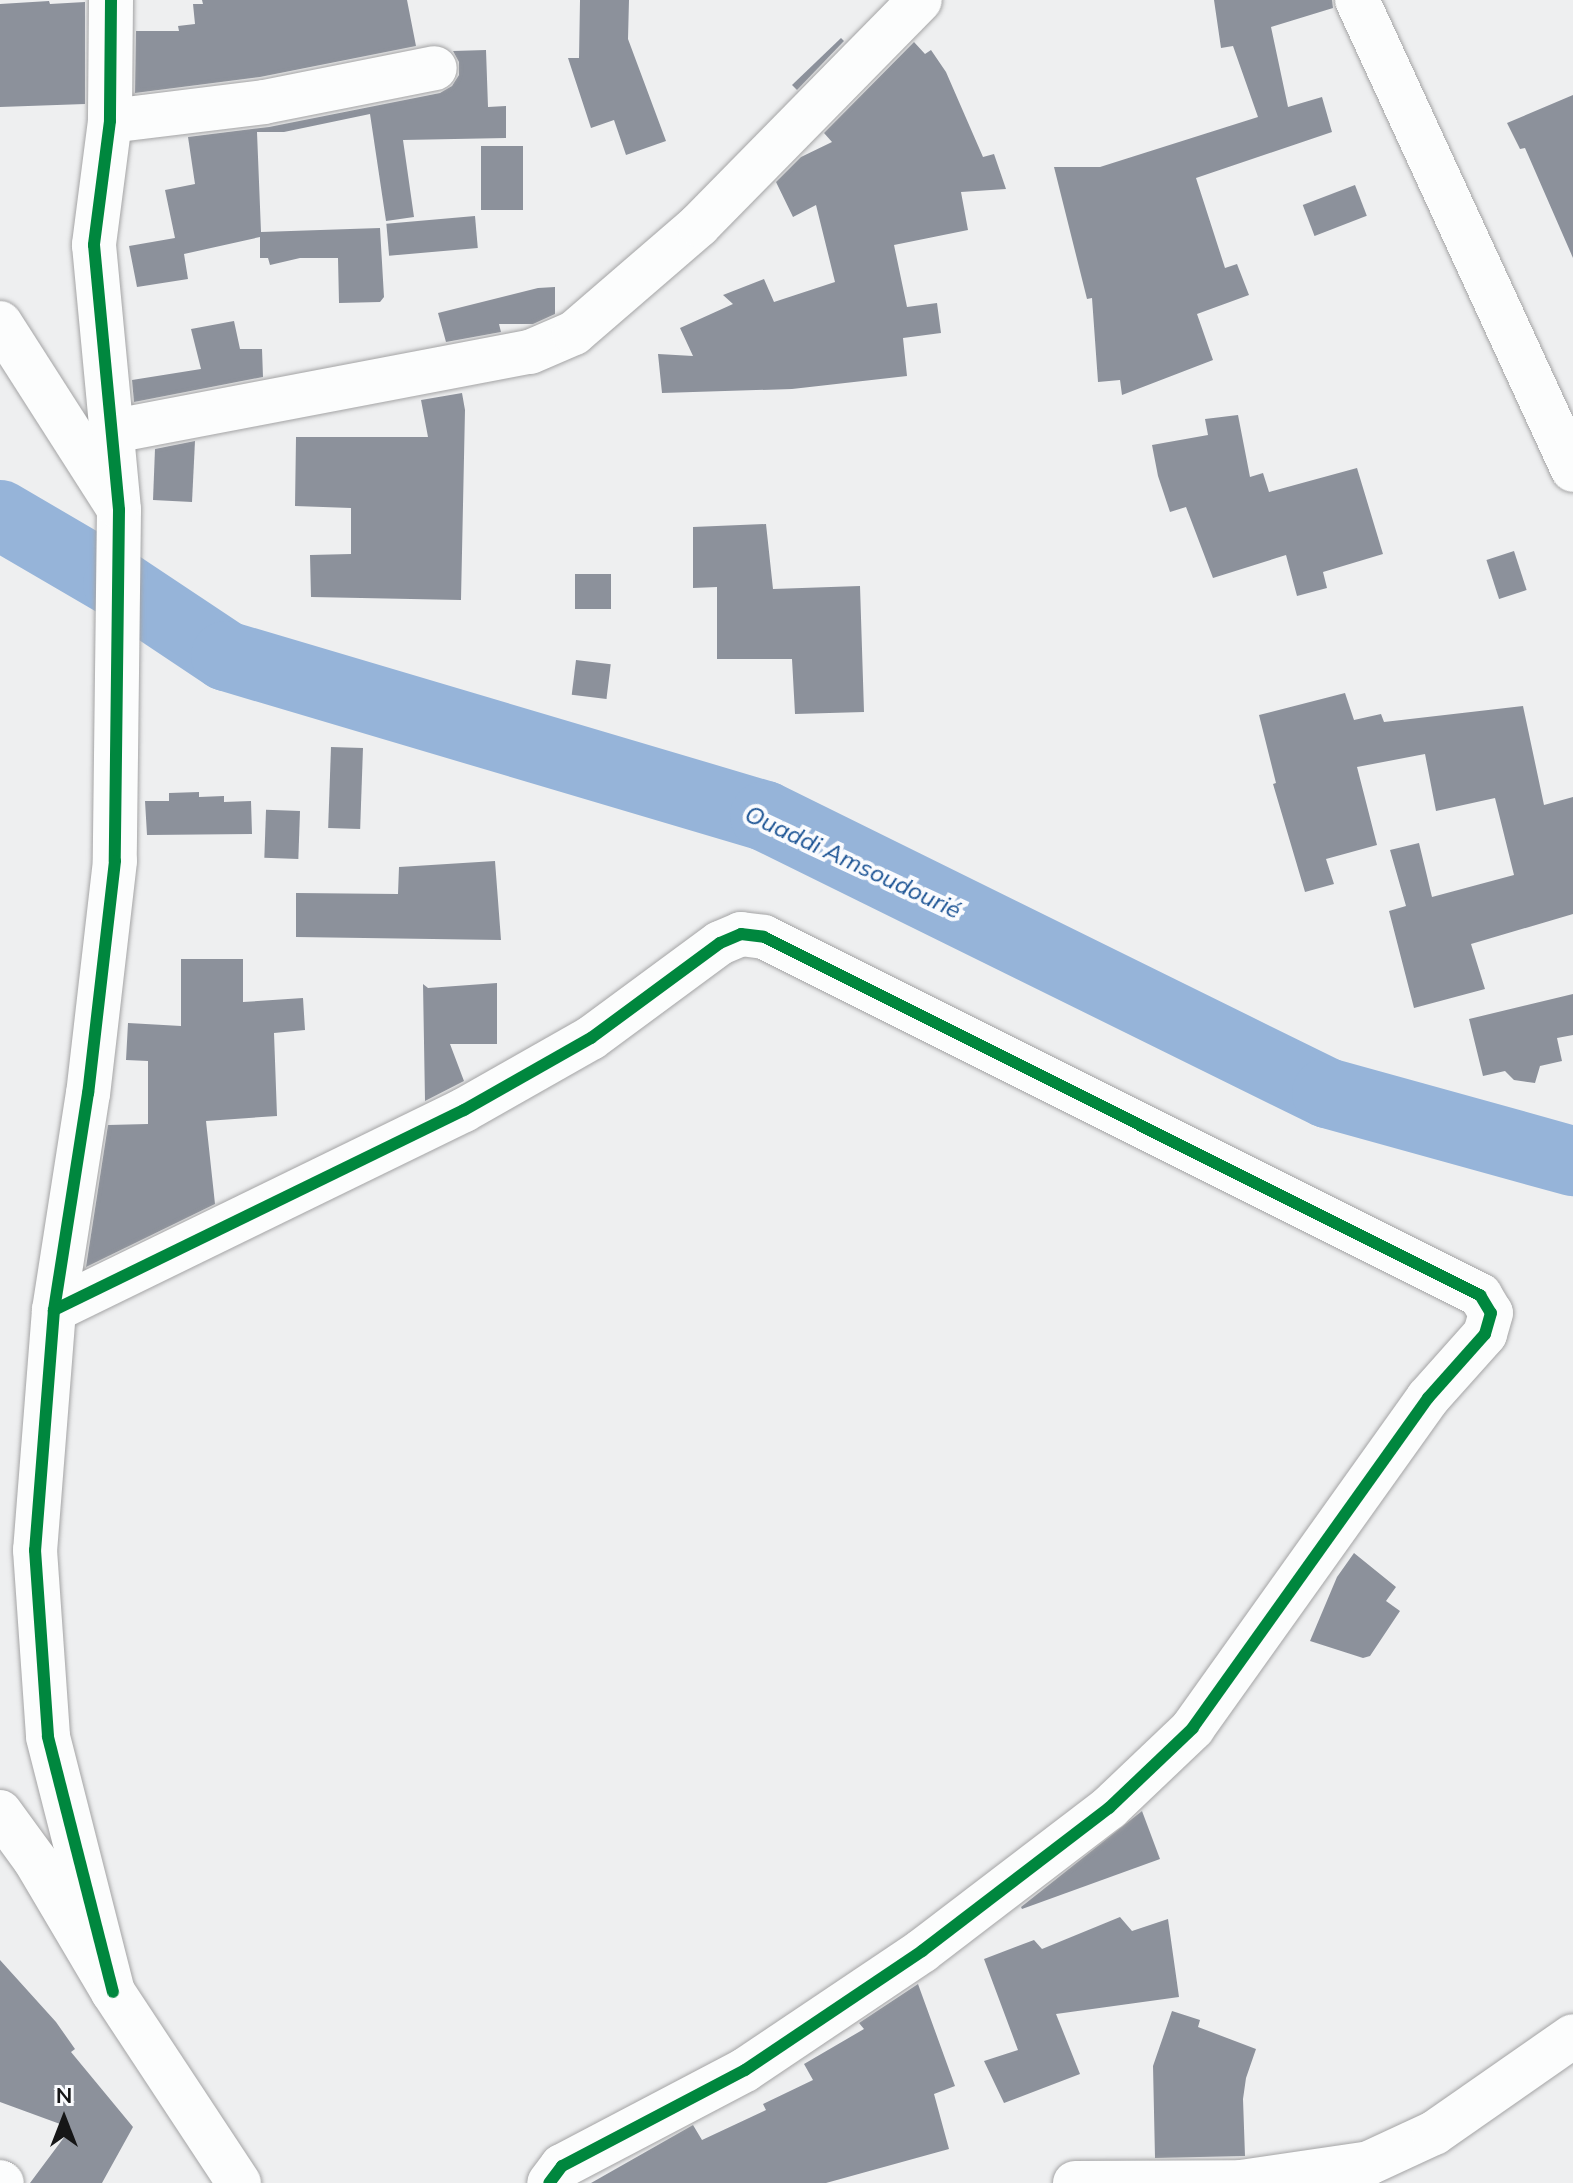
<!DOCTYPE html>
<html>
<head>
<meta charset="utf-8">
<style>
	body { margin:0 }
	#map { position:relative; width:1573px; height:2183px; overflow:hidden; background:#eeeff0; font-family:Mulish,sans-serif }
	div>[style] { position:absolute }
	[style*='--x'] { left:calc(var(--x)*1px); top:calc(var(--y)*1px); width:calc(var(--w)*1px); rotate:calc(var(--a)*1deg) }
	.river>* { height:70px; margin:-35px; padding:0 35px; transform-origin:35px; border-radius:35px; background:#96b4d9 }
	.building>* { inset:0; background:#8c919b; transform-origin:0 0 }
	.roads { filter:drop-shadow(0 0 2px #a4a4a5) drop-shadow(0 0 2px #a4a4a5) }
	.minor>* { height:44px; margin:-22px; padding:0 22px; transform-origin:22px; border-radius:22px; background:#fcfdfd }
	.cycleway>* { height:12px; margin:-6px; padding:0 6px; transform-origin:6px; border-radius:6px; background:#00873e }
	span { translate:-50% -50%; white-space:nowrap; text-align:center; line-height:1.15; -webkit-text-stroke:8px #fafbfe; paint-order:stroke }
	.water-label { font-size:24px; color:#1a5293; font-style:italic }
	.north { position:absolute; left:24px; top:2079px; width:80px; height:80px; -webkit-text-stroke:6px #fafbfe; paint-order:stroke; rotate:0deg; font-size:22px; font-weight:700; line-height:32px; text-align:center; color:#161617 }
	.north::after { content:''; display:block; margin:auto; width:28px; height:36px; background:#161617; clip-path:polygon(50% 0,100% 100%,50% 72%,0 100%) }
</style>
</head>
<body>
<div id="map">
	<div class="river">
		<div style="--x:0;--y:515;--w:137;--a:30.3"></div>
		<div style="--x:118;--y:584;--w:130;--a:33.7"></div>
		<div style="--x:226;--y:656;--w:562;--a:16.53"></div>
		<div style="--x:765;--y:816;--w:627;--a:26.24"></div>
		<div style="--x:1327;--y:1093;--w:255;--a:15.5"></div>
	</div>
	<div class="building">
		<div style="clip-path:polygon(202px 0,407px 0,416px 46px,260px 77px,135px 93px,136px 31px,179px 31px,178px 26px,195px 24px,193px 4px,203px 4px)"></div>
		<div style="clip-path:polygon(580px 0,629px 0,628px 39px,666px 141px,626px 155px,614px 120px,591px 128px,568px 58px,579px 58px)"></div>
		<div style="clip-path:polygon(1214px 0,1332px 0,1333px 8px,1271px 27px,1288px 107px,1322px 97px,1332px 132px,1196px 178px,1225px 268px,1237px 264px,1249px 295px,1197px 314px,1213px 360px,1122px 395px,1120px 380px,1098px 382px,1092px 298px,1087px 299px,1054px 167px,1100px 167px,1258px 117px,1233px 46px,1221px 48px)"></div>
		<div style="clip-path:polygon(49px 1px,50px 4px,85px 2px,85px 104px,0 107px,0 4px)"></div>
		<div style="clip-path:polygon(841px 38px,844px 41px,797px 90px,792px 85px)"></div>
		<div style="clip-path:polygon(914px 42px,925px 54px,931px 50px,946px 72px,983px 157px,994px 154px,1006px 189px,961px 192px,968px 230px,894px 245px,907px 307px,937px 303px,941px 333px,903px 338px,907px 376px,792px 389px,662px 393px,658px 354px,693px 356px,680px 328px,733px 304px,723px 295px,764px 279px,774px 302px,835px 282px,816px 205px,793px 217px,776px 182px,801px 157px,832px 142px,824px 133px)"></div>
		<div style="clip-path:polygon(486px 50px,488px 107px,506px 106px,506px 138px,403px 140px,414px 217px,386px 221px,370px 114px,284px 132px,257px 132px,261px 232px,380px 228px,384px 297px,380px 302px,339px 303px,338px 258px,300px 258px,270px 265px,268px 258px,260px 258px,260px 237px,184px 254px,188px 279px,137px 287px,129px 246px,175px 238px,165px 190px,195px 184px,188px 137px,269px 127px,440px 93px,452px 86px,459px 75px,459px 62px,453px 51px)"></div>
		<div style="clip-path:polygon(1573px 95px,1573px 258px,1525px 148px,1520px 149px,1507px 123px)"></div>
		<div style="left:523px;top:146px;width:64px;height:42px;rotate:90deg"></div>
		<div style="left:1355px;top:185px;width:33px;height:56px;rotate:69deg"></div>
		<div style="left:475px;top:216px;width:32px;height:89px;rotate:85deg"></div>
		<div style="clip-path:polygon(555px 287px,555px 314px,533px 324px,499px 324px,501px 332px,446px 342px,438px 313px,538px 288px)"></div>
		<div style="clip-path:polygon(234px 321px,240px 349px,262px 349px,263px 377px,134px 402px,132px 380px,201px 369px,191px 329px)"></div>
		<div style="clip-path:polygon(462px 393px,465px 410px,461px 600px,311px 597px,310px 555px,351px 554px,351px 508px,295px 506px,296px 437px,428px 437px,421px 400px)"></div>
		<div style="clip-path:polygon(1238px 415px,1250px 477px,1263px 473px,1269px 492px,1357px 468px,1383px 554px,1323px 572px,1327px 588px,1297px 596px,1286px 555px,1213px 578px,1186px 507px,1170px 512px,1158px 476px,1152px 445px,1208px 435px,1205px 419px)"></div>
		<div style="clip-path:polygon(195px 441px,192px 502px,153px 500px,155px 449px)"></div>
		<div style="clip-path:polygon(766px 524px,773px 589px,860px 586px,864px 712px,795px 714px,792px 659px,717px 659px,717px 587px,693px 588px,693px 527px)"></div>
		<div style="left:1514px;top:551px;width:41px;height:29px;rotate:72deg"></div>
		<div style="left:575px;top:574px;width:36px;height:35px"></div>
		<div style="left:576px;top:660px;width:35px;height:35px;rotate:7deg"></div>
		<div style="clip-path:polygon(1345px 693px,1354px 720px,1381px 714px,1384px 722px,1523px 706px,1544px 805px,1573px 797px,1573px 914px,1471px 944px,1485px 989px,1414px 1008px,1389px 911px,1406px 906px,1390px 850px,1419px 843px,1432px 897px,1514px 875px,1495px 798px,1436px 811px,1425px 754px,1357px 767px,1377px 845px,1326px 859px,1334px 884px,1305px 892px,1273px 784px,1276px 783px,1259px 715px)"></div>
		<div style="left:331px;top:747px;width:32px;height:81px;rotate:2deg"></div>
		<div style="clip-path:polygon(199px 792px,199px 797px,224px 796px,224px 802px,251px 801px,252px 834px,147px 835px,145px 801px,169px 801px,169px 793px)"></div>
		<div style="left:300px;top:811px;width:48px;height:34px;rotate:92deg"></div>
		<div style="clip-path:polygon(495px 861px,501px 940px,296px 937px,296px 893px,398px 894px,399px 867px)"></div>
		<div style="clip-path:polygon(181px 959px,243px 959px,243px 1002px,303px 998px,305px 1030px,274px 1033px,277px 1116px,206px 1121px,215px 1204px,86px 1267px,108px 1125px,148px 1124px,148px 1061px,126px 1060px,128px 1023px,181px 1026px)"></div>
		<div style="clip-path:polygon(497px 983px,497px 1044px,450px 1044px,464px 1081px,425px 1101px,423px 984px,428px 988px)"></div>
		<div style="clip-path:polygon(1573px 994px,1573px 1035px,1557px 1038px,1562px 1061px,1540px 1066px,1535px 1083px,1514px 1080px,1505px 1071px,1483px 1076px,1469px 1019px)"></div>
		<div style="clip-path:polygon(1354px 1553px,1396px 1587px,1386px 1601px,1400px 1611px,1370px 1656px,1363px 1658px,1310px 1641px,1337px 1577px)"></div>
		<div style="clip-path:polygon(1142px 1811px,1160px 1859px,1022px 1909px,1021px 1907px)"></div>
		<div style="clip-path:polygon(1120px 1917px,1132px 1931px,1168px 1919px,1179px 1997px,1056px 2014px,1080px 2074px,1004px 2103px,984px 2061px,1018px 2050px,984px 1959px,1034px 1940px,1042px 1949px)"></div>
		<div style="clip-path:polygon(0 1960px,56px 2022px,75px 2049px,71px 2052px,133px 2127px,102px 2183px,30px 2183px,71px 2128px,0 2102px)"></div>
		<div style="clip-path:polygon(918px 1984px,955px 2086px,934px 2094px,949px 2149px,826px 2183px,591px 2183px,693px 2125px,702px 2140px,766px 2110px,763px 2104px,813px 2080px,804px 2064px,864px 2029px,859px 2023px)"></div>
		<div style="clip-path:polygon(1172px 2011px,1200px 2020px,1198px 2027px,1256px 2049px,1246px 2078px,1243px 2099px,1245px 2156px,1155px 2158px,1153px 2066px)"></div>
	</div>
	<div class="roads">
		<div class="minor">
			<div style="--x:111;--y:0;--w:121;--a:90.5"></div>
			<div style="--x:110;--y:121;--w:125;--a:97.4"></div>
			<div style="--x:94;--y:245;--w:266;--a:84.6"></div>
			<div style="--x:119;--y:510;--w:351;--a:90.7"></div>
			<div style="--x:115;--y:861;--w:234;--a:96.6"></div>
			<div style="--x:88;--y:1093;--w:220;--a:98.9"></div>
			<div style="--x:54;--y:1310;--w:241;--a:94.5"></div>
			<div style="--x:35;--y:1550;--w:187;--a:86"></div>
			<div style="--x:48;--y:1737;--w:263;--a:75.7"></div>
			<div style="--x:1357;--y:0;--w:517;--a:65.32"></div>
			<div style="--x:110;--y:121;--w:155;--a:-7"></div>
			<div style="--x:264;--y:102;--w:174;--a:-11.2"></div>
			<div style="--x:0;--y:323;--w:217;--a:57.4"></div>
			<div style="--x:114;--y:431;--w:423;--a:-10.8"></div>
			<div style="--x:530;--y:352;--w:48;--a:-23.4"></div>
			<div style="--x:574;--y:333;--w:165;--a:-40.8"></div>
			<div style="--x:699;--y:225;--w:315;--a:-45.5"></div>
			<div style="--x:54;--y:1310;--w:456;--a:-26"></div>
			<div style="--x:464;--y:1110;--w:146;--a:-29.6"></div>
			<div style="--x:591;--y:1038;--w:160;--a:-36.4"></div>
			<div style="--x:720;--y:943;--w:23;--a:-23"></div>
			<div style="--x:741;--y:934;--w:23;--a:7"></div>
			<div style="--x:764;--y:937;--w:801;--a:26.57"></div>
			<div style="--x:1480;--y:1295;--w:21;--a:59"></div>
			<div style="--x:1491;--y:1313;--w:22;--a:106"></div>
			<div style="--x:1485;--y:1334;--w:86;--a:131.7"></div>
			<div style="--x:1428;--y:1398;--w:405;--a:125.5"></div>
			<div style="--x:1193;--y:1728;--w:116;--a:136.4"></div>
			<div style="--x:1109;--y:1808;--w:235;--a:142.6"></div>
			<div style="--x:922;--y:1951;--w:213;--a:146.1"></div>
			<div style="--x:745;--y:2070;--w:207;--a:152.3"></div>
			<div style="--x:562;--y:2166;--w:21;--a:127"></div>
			<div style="--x:0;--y:1812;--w:59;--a:53.9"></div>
			<div style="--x:35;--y:1860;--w:153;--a:59.4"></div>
			<div style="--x:113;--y:1992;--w:229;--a:56.6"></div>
			<div style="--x:0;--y:2182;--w:2;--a:27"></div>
			<div style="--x:1075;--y:2183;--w:166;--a:-0.3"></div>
			<div style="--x:1241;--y:2182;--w:129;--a:-8.4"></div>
			<div style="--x:1369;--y:2163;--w:72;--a:-24.8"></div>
			<div style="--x:1434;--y:2133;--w:169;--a:-34.9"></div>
		</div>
	</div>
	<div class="cycleway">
		<div style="--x:111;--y:0;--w:121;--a:90.5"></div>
		<div style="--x:110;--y:121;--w:125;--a:97.4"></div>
		<div style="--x:94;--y:245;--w:266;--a:84.6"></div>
		<div style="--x:119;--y:510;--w:351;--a:90.7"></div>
		<div style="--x:115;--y:861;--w:234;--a:96.6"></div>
		<div style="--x:88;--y:1093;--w:220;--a:98.9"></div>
		<div style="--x:54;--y:1310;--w:241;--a:94.5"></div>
		<div style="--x:35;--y:1550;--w:187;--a:86"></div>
		<div style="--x:48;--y:1737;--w:263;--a:75.7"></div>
		<div style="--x:54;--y:1310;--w:456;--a:-26"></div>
		<div style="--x:464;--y:1110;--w:146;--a:-29.6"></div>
		<div style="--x:591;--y:1038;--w:160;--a:-36.4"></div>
		<div style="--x:720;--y:943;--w:23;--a:-23"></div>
		<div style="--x:741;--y:934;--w:23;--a:7"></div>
		<div style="--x:764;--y:937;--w:801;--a:26.57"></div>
		<div style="--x:1480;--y:1295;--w:21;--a:59"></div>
		<div style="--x:1491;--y:1313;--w:22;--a:106"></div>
		<div style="--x:1485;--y:1334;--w:86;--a:131.7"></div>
		<div style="--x:1428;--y:1398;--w:405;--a:125.5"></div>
		<div style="--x:1193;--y:1728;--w:116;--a:136.4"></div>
		<div style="--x:1109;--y:1808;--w:235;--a:142.6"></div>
		<div style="--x:922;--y:1951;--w:213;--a:146.1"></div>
		<div style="--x:745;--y:2070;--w:207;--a:152.3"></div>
		<div style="--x:562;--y:2166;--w:21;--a:127"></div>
	</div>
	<div class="water-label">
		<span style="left:853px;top:862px;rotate:25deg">Ouaddi Amsoudourié</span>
	</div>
	<div class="north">N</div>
</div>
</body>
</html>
